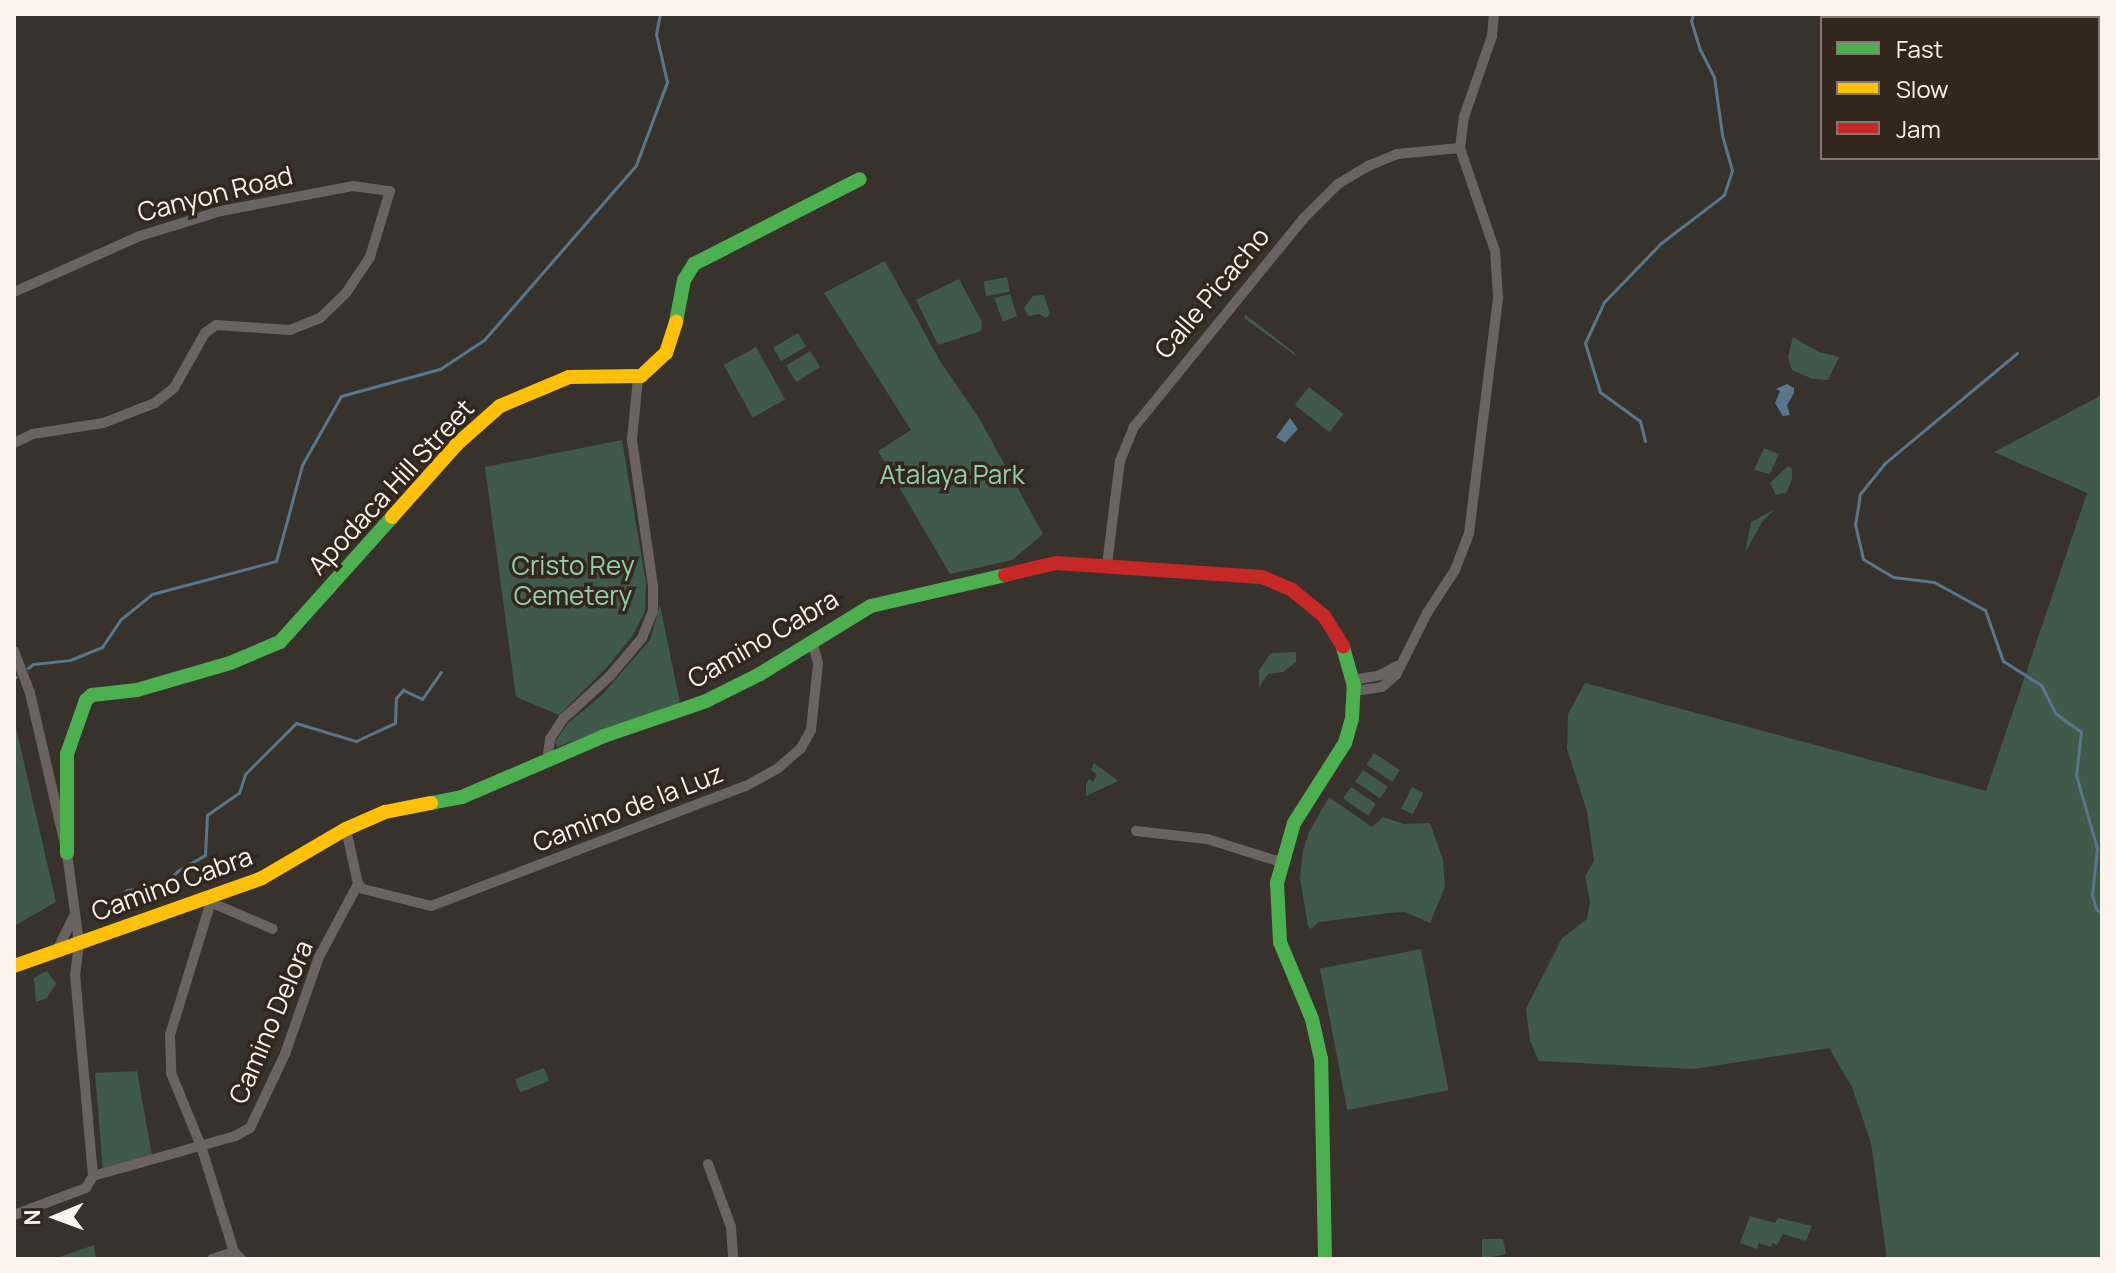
<!DOCTYPE html>
<html>
<head>
<meta charset="utf-8">
<style>
	body { margin:0 }
	#map { position:relative; width:2116px; height:1273px; overflow:hidden; background:#38322c; font-family:Manrope,sans-serif }
	div>[style] { position:absolute }
	[style*='--x'] { left:calc(var(--x)*1px); top:calc(var(--y)*1px); width:calc(var(--w)*1px); rotate:calc(var(--a)*1deg) }
	.green>* { inset:0; background:#3f5a48; transform-origin:0 0 }
	.water>* { inset:0; background:#58768d }
	.stream>* { height:3px; margin:-1.5px; padding:0 1.5px; transform-origin:1.5px; border-radius:1.5px; background:#58768d }
	.street>* { height:10px; margin:-5px; padding:0 5px; transform-origin:5px; border-radius:5px; background:#6a6362 }
	.fast>* { height:14px; margin:-7px; padding:0 7px; transform-origin:7px; border-radius:7px; background:#4caf50 }
	.slow>* { height:14px; margin:-7px; padding:0 7px; transform-origin:7px; border-radius:7px; background:#ffc107 }
	.jam>* { height:14px; margin:-7px; padding:0 7px; transform-origin:7px; border-radius:7px; background:#c62828 }
	span { translate:-50% -50%; white-space:nowrap; text-align:center; line-height:1.15; -webkit-text-stroke:7px #33271d; paint-order:stroke }
	.street-label { font-size:26px; color:#fbf3ec }
	.park-label { font-size:26px; color:#91d0a9 }
	.frame { position:absolute; inset:0; border:16px solid #fbf3ec; pointer-events:none }
	.legend { position:absolute; left:1820px; top:16px; width:280px; height:144px; box-sizing:border-box; background:#33271d; border:2px solid #837970; margin:0; padding:10px 14px; list-style:none; font-size:24px; color:#fbf3ec }
	.legend li { display:flex; align-items:center; gap:16px; height:40px }
	.legend b { width:40px; border:2px solid #837970 }
	.north { position:absolute; left:16px; top:1177px; width:80px; height:80px; -webkit-text-stroke:6px #33271d; paint-order:stroke; rotate:269deg; font-size:22px; font-weight:700; line-height:32px; text-align:center; color:#fbf3ec }
	.north::after { content:''; display:block; margin:auto; width:28px; height:36px; background:#fbf3ec; clip-path:polygon(50% 0,100% 100%,50% 72%,0 100%) }
</style>
</head>
<body>
<div id="map">
	<div class="green">
		<div style="clip-path:polygon(885px 261px,940px 361px,979px 418px,1043px 534px,1012px 560px,950px 574px,878px 451px,911px 430px,824px 293px)"></div>
		<div style="left:1007px;top:277px;width:15px;height:24px;rotate:79deg"></div>
		<div style="clip-path:polygon(959px 279px,982px 322px,981px 331px,938px 345px,916px 300px)"></div>
		<div style="clip-path:polygon(1010px 294px,1017px 316px,1003px 322px,994px 298px)"></div>
		<div style="clip-path:polygon(1044px 295px,1050px 314px,1046px 318px,1039px 314px,1028px 316px,1024px 308px,1033px 296px)"></div>
		<div style="clip-path:polygon(1246px 315px,1295px 353px,1296px 356px,1244px 318px)"></div>
		<div style="left:798px;top:333px;width:16px;height:29px;rotate:60deg"></div>
		<div style="clip-path:polygon(1793px 337px,1819px 352px,1839px 357px,1828px 380px,1813px 379px,1792px 370px,1788px 357px)"></div>
		<div style="left:756px;top:347px;width:60px;height:37px;rotate:61deg"></div>
		<div style="left:810px;top:351px;width:19px;height:28px;rotate:58deg"></div>
		<div style="left:1309px;top:387px;width:44px;height:23px;rotate:38deg"></div>
		<div style="clip-path:polygon(2102px 395px,2102px 1259px,1887px 1259px,1871px 1143px,1852px 1087px,1829px 1048px,1694px 1069px,1539px 1061px,1530px 1041px,1526px 1009px,1562px 938px,1587px 919px,1590px 902px,1585px 876px,1594px 861px,1587px 811px,1567px 749px,1568px 714px,1585px 683px,1986px 791px,2087px 493px,1994px 452px)"></div>
		<div style="clip-path:polygon(622px 440px,646px 583px,645px 611px,633px 635px,608px 666px,559px 715px,516px 697px,485px 467px)"></div>
		<div style="clip-path:polygon(1764px 448px,1779px 454px,1770px 474px,1754px 470px)"></div>
		<div style="clip-path:polygon(1788px 466px,1792px 469px,1792px 480px,1786px 493px,1776px 495px,1770px 483px)"></div>
		<div style="clip-path:polygon(1775px 509px,1762px 522px,1745px 553px,1751px 522px)"></div>
		<div style="clip-path:polygon(660px 605px,680px 703px,557px 747px,555px 742px,568px 723px,601px 696px,650px 640px)"></div>
		<div style="clip-path:polygon(1296px 652px,1296px 662px,1283px 672px,1268px 674px,1259px 687px,1259px 670px,1271px 653px)"></div>
		<div style="clip-path:polygon(14px 719px,56px 902px,14px 926px)"></div>
		<div style="left:1374px;top:753px;width:31px;height:14px;rotate:33deg"></div>
		<div style="clip-path:polygon(1094px 763px,1118px 781px,1086px 796px,1086px 784px,1089px 779px,1093px 782px,1097px 774px,1091px 770px)"></div>
		<div style="left:1363px;top:770px;width:30px;height:14px;rotate:34deg"></div>
		<div style="left:1351px;top:787px;width:30px;height:14px;rotate:34deg"></div>
		<div style="left:1412px;top:787px;width:13px;height:24px;rotate:27deg"></div>
		<div style="clip-path:polygon(1329px 797px,1372px 827px,1383px 817px,1404px 824px,1430px 823px,1443px 860px,1445px 887px,1430px 923px,1405px 912px,1389px 913px,1319px 922px,1311px 929px,1308px 926px,1300px 878px,1303px 851px,1309px 832px)"></div>
		<div style="left:1421px;top:949px;width:144px;height:103px;rotate:79deg"></div>
		<div style="clip-path:polygon(47px 971px,56px 983px,47px 998px,36px 1002px,34px 978px)"></div>
		<div style="left:544px;top:1068px;width:14px;height:31px;rotate:69deg"></div>
		<div style="clip-path:polygon(137px 1071px,152px 1156px,103px 1170px,95px 1073px)"></div>
		<div style="clip-path:polygon(1750px 1216px,1775px 1223px,1778px 1218px,1812px 1226px,1806px 1241px,1783px 1234px,1777px 1245px,1772px 1243px,1771px 1247px,1759px 1243px,1757px 1249px,1740px 1243px)"></div>
		<div style="clip-path:polygon(1482px 1239px,1503px 1239px,1506px 1254px,1482px 1259px)"></div>
		<div style="clip-path:polygon(94px 1245px,96px 1259px,54px 1259px)"></div>
	</div>
	<div class="water">
		<div style="clip-path:polygon(1787px 384px,1794px 388px,1794px 393px,1787px 405px,1790px 415px,1783px 416px,1775px 403px,1780px 391px,1776px 389px)"></div>
		<div style="clip-path:polygon(1290px 418px,1298px 429px,1285px 443px,1276px 437px)"></div>
	</div>
	<div class="stream">
		<div style="--x:2017;--y:353;--w:172;--a:140.2"></div>
		<div style="--x:1885;--y:463;--w:40;--a:129"></div>
		<div style="--x:1860;--y:494;--w:30;--a:99"></div>
		<div style="--x:1855;--y:524;--w:36;--a:77"></div>
		<div style="--x:1863;--y:559;--w:35;--a:31"></div>
		<div style="--x:1893;--y:577;--w:41;--a:7"></div>
		<div style="--x:1934;--y:582;--w:58;--a:28.8"></div>
		<div style="--x:1985;--y:610;--w:54;--a:70.6"></div>
		<div style="--x:2003;--y:661;--w:45;--a:32.3"></div>
		<div style="--x:2041;--y:685;--w:31;--a:63"></div>
		<div style="--x:2055;--y:713;--w:32;--a:36"></div>
		<div style="--x:2081;--y:732;--w:43;--a:96.6"></div>
		<div style="--x:2076;--y:775;--w:76;--a:74"></div>
		<div style="--x:2097;--y:848;--w:47;--a:96.1"></div>
		<div style="--x:2092;--y:895;--w:15;--a:74"></div>
		<div style="--x:2096;--y:909;--w:7;--a:34"></div>
		<div style="--x:1645;--y:441;--w:21;--a:-104"></div>
		<div style="--x:1640;--y:421;--w:49;--a:-144.1"></div>
		<div style="--x:1600;--y:392;--w:51;--a:-107"></div>
		<div style="--x:1585;--y:343;--w:45;--a:-65.1"></div>
		<div style="--x:1604;--y:302;--w:82;--a:-46"></div>
		<div style="--x:1661;--y:243;--w:79;--a:-37.3"></div>
		<div style="--x:1724;--y:195;--w:26;--a:-72"></div>
		<div style="--x:1732;--y:170;--w:37;--a:-106"></div>
		<div style="--x:1722;--y:134;--w:58;--a:-98"></div>
		<div style="--x:1714;--y:77;--w:30;--a:-117"></div>
		<div style="--x:1700;--y:50;--w:30;--a:-107"></div>
		<div style="--x:1691;--y:21;--w:7;--a:-74"></div>
		<div style="--x:28;--y:668;--w:6;--a:-39"></div>
		<div style="--x:33;--y:664;--w:37;--a:-6"></div>
		<div style="--x:70;--y:660;--w:35;--a:-22"></div>
		<div style="--x:102;--y:647;--w:32;--a:-56"></div>
		<div style="--x:120;--y:620;--w:41;--a:-39.1"></div>
		<div style="--x:152;--y:594;--w:128;--a:-14.9"></div>
		<div style="--x:276;--y:561;--w:99;--a:-74.8"></div>
		<div style="--x:302;--y:465;--w:79;--a:-60.5"></div>
		<div style="--x:341;--y:396;--w:103;--a:-15.3"></div>
		<div style="--x:440;--y:369;--w:53;--a:-33.4"></div>
		<div style="--x:484;--y:340;--w:232;--a:-49"></div>
		<div style="--x:636;--y:165;--w:89;--a:-69.5"></div>
		<div style="--x:667;--y:82;--w:49;--a:-102.9"></div>
		<div style="--x:656;--y:34;--w:20;--a:-79"></div>
		<div style="--x:14;--y:678;--w:2;--a:-27"></div>
		<div style="--x:104;--y:914;--w:12;--a:-14"></div>
		<div style="--x:116;--y:911;--w:12;--a:-81"></div>
		<div style="--x:118;--y:899;--w:13;--a:-45"></div>
		<div style="--x:127;--y:890;--w:33;--a:-5"></div>
		<div style="--x:160;--y:887;--w:25;--a:-42"></div>
		<div style="--x:179;--y:870;--w:30;--a:-30"></div>
		<div style="--x:205;--y:855;--w:40;--a:-87.1"></div>
		<div style="--x:207;--y:815;--w:39;--a:-35"></div>
		<div style="--x:239;--y:793;--w:20;--a:-72"></div>
		<div style="--x:245;--y:774;--w:72;--a:-45"></div>
		<div style="--x:296;--y:723;--w:63;--a:16.7"></div>
		<div style="--x:356;--y:741;--w:43;--a:-24.8"></div>
		<div style="--x:395;--y:723;--w:25;--a:-88"></div>
		<div style="--x:396;--y:698;--w:11;--a:-49"></div>
		<div style="--x:403;--y:690;--w:21;--a:25"></div>
		<div style="--x:422;--y:699;--w:33;--a:-55"></div>
	</div>
	<div class="street">
		<div style="--x:14;--y:292;--w:138;--a:-24"></div>
		<div style="--x:140;--y:236;--w:85;--a:-17.2"></div>
		<div style="--x:221;--y:211;--w:134;--a:-10.7"></div>
		<div style="--x:353;--y:186;--w:37;--a:8"></div>
		<div style="--x:390;--y:191;--w:69;--a:106.9"></div>
		<div style="--x:370;--y:257;--w:43;--a:123.7"></div>
		<div style="--x:346;--y:293;--w:36;--a:136"></div>
		<div style="--x:320;--y:318;--w:32;--a:158"></div>
		<div style="--x:290;--y:330;--w:74;--a:-176.1"></div>
		<div style="--x:216;--y:325;--w:14;--a:144"></div>
		<div style="--x:205;--y:333;--w:63;--a:119.4"></div>
		<div style="--x:174;--y:388;--w:24;--a:142"></div>
		<div style="--x:155;--y:403;--w:56;--a:159"></div>
		<div style="--x:103;--y:423;--w:71;--a:171.1"></div>
		<div style="--x:33;--y:434;--w:21;--a:155"></div>
		<div style="--x:1107;--y:565;--w:105;--a:-82.9"></div>
		<div style="--x:1120;--y:461;--w:37;--a:-68"></div>
		<div style="--x:1134;--y:427;--w:267;--a:-50.9"></div>
		<div style="--x:1302;--y:220;--w:51;--a:-45"></div>
		<div style="--x:1338;--y:184;--w:35;--a:-31"></div>
		<div style="--x:1368;--y:166;--w:31;--a:-22"></div>
		<div style="--x:1397;--y:154;--w:63;--a:-5.4"></div>
		<div style="--x:14;--y:651;--w:45;--a:69.1"></div>
		<div style="--x:30;--y:693;--w:164;--a:77"></div>
		<div style="--x:67;--y:853;--w:91;--a:82.4"></div>
		<div style="--x:79;--y:943;--w:31;--a:97"></div>
		<div style="--x:75;--y:974;--w:203;--a:84.9"></div>
		<div style="--x:1353;--y:680;--w:27;--a:-10"></div>
		<div style="--x:1380;--y:675;--w:21;--a:-28"></div>
		<div style="--x:1354;--y:691;--w:28;--a:-8"></div>
		<div style="--x:1382;--y:687;--w:18;--a:-41"></div>
		<div style="--x:1396;--y:675;--w:69;--a:-63.4"></div>
		<div style="--x:1427;--y:613;--w:51;--a:-56.9"></div>
		<div style="--x:1455;--y:570;--w:39;--a:-69"></div>
		<div style="--x:1469;--y:534;--w:239;--a:-83"></div>
		<div style="--x:1498;--y:297;--w:46;--a:-93.7"></div>
		<div style="--x:1495;--y:251;--w:109;--a:-108.8"></div>
		<div style="--x:1460;--y:148;--w:31;--a:-83"></div>
		<div style="--x:1464;--y:117;--w:86;--a:-70.9"></div>
		<div style="--x:1492;--y:36;--w:22;--a:-85"></div>
		<div style="--x:547;--y:761;--w:22;--a:-82"></div>
		<div style="--x:550;--y:739;--w:24;--a:-57"></div>
		<div style="--x:563;--y:719;--w:64;--a:-42.5"></div>
		<div style="--x:610;--y:676;--w:50;--a:-49.9"></div>
		<div style="--x:642;--y:638;--w:29;--a:-68"></div>
		<div style="--x:653;--y:611;--w:25;--a:-90"></div>
		<div style="--x:653;--y:586;--w:148;--a:-98.2"></div>
		<div style="--x:632;--y:440;--w:62;--a:-84.5"></div>
		<div style="--x:1136;--y:831;--w:71;--a:6.4"></div>
		<div style="--x:1207;--y:839;--w:77;--a:17.3"></div>
		<div style="--x:358;--y:884;--w:7;--a:45"></div>
		<div style="--x:363;--y:889;--w:70;--a:14"></div>
		<div style="--x:431;--y:906;--w:337;--a:-20.9"></div>
		<div style="--x:746;--y:786;--w:35;--a:-29"></div>
		<div style="--x:777;--y:769;--w:32;--a:-41"></div>
		<div style="--x:801;--y:748;--w:21;--a:-61"></div>
		<div style="--x:811;--y:730;--w:67;--a:-84"></div>
		<div style="--x:818;--y:663;--w:23;--a:-105"></div>
		<div style="--x:213;--y:895;--w:146;--a:107.1"></div>
		<div style="--x:170;--y:1035;--w:38;--a:88"></div>
		<div style="--x:171;--y:1073;--w:79;--a:67.7"></div>
		<div style="--x:201;--y:1146;--w:111;--a:72.7"></div>
		<div style="--x:234;--y:1252;--w:10;--a:45"></div>
		<div style="--x:212;--y:903;--w:66;--a:23.1"></div>
		<div style="--x:57;--y:950;--w:40;--a:-63.4"></div>
		<div style="--x:708;--y:1164;--w:67;--a:69.9"></div>
		<div style="--x:731;--y:1227;--w:32;--a:86"></div>
		<div style="--x:14;--y:1215;--w:77;--a:-20.6"></div>
		<div style="--x:86;--y:1188;--w:14;--a:-60"></div>
		<div style="--x:93;--y:1176;--w:148;--a:-15.7"></div>
		<div style="--x:235;--y:1136;--w:17;--a:-28"></div>
		<div style="--x:250;--y:1128;--w:82;--a:-64.7"></div>
		<div style="--x:285;--y:1054;--w:103;--a:-70.7"></div>
		<div style="--x:319;--y:957;--w:83;--a:-61.9"></div>
		<div style="--x:358;--y:884;--w:56;--a:-102.3"></div>
		<div style="--x:212;--y:1259;--w:23;--a:-18"></div>
	</div>
	<div class="fast">
		<div style="--x:676;--y:322;--w:43;--a:-79.2"></div>
		<div style="--x:684;--y:280;--w:19;--a:-58"></div>
		<div style="--x:694;--y:264;--w:186;--a:-27.1"></div>
		<div style="--x:431;--y:803;--w:32;--a:-11"></div>
		<div style="--x:462;--y:797;--w:155;--a:-23.2"></div>
		<div style="--x:604;--y:736;--w:108;--a:-18.9"></div>
		<div style="--x:706;--y:701;--w:60;--a:-26.6"></div>
		<div style="--x:760;--y:674;--w:130;--a:-31.5"></div>
		<div style="--x:871;--y:606;--w:138;--a:-13"></div>
		<div style="--x:67;--y:853;--w:99;--a:-90"></div>
		<div style="--x:67;--y:754;--w:57;--a:-70.6"></div>
		<div style="--x:86;--y:700;--w:8;--a:-40"></div>
		<div style="--x:92;--y:695;--w:45;--a:-6.3"></div>
		<div style="--x:137;--y:690;--w:97;--a:-16.2"></div>
		<div style="--x:230;--y:663;--w:54;--a:-22.8"></div>
		<div style="--x:280;--y:642;--w:168;--a:-48.1"></div>
		<div style="--x:1325;--y:1259;--w:200;--a:-91.1"></div>
		<div style="--x:1321;--y:1059;--w:41;--a:-102.7"></div>
		<div style="--x:1312;--y:1019;--w:83;--a:-112.6"></div>
		<div style="--x:1280;--y:942;--w:59;--a:-92.9"></div>
		<div style="--x:1277;--y:883;--w:62;--a:-74.2"></div>
		<div style="--x:1294;--y:823;--w:95;--a:-57.5"></div>
		<div style="--x:1345;--y:743;--w:25;--a:-74"></div>
		<div style="--x:1352;--y:719;--w:33;--a:-87"></div>
		<div style="--x:1354;--y:686;--w:41;--a:-105.8"></div>
	</div>
	<div class="slow">
		<div style="--x:392;--y:517;--w:98;--a:-48.3"></div>
		<div style="--x:457;--y:444;--w:57;--a:-41.5"></div>
		<div style="--x:500;--y:406;--w:75;--a:-22.8"></div>
		<div style="--x:569;--y:377;--w:72;--a:-0.8"></div>
		<div style="--x:641;--y:376;--w:34;--a:-43"></div>
		<div style="--x:666;--y:353;--w:33;--a:-72"></div>
		<div style="--x:14;--y:966;--w:263;--a:-19.5"></div>
		<div style="--x:262;--y:878;--w:97;--a:-30.3"></div>
		<div style="--x:346;--y:829;--w:43;--a:-23.6"></div>
		<div style="--x:385;--y:812;--w:47;--a:-11.1"></div>
	</div>
	<div class="jam">
		<div style="--x:1005;--y:575;--w:52;--a:-13.2"></div>
		<div style="--x:1056;--y:563;--w:206;--a:3.9"></div>
		<div style="--x:1262;--y:577;--w:33;--a:23"></div>
		<div style="--x:1292;--y:590;--w:41;--a:39.1"></div>
		<div style="--x:1324;--y:616;--w:36;--a:58"></div>
	</div>
	<div class="street-label">
		<span style="left:215px;top:194px;rotate:-14deg">Canyon Road</span>
		<span style="left:1212px;top:293px;rotate:-50deg">Calle Picacho</span>
		<span style="left:391px;top:487px;rotate:-47deg">Apodaca Hill Street</span>
		<span style="left:763px;top:639px;rotate:-30deg">Camino Cabra</span>
		<span style="left:628px;top:808px;rotate:-21deg">Camino de la Luz</span>
		<span style="left:172px;top:884px;rotate:-20deg">Camino Cabra</span>
		<span style="left:271px;top:1022px;rotate:-67deg">Camino Delora</span>
	</div>
	<div class="park-label">
		<span style="left:952px;top:475px">Atalaya Park</span>
		<span style="left:573px;top:581px">Cristo Rey<br>Cemetery</span>
	</div>
	<div class="frame"></div>
	<ul class="legend">
	<li><b style="height:10px;background:#4caf50"></b>Fast</li>
	<li><b style="height:10px;background:#ffc107"></b>Slow</li>
	<li><b style="height:10px;background:#c62828"></b>Jam</li>
	</ul>
	<div class="north">N</div>
</div>
</body>
</html>
